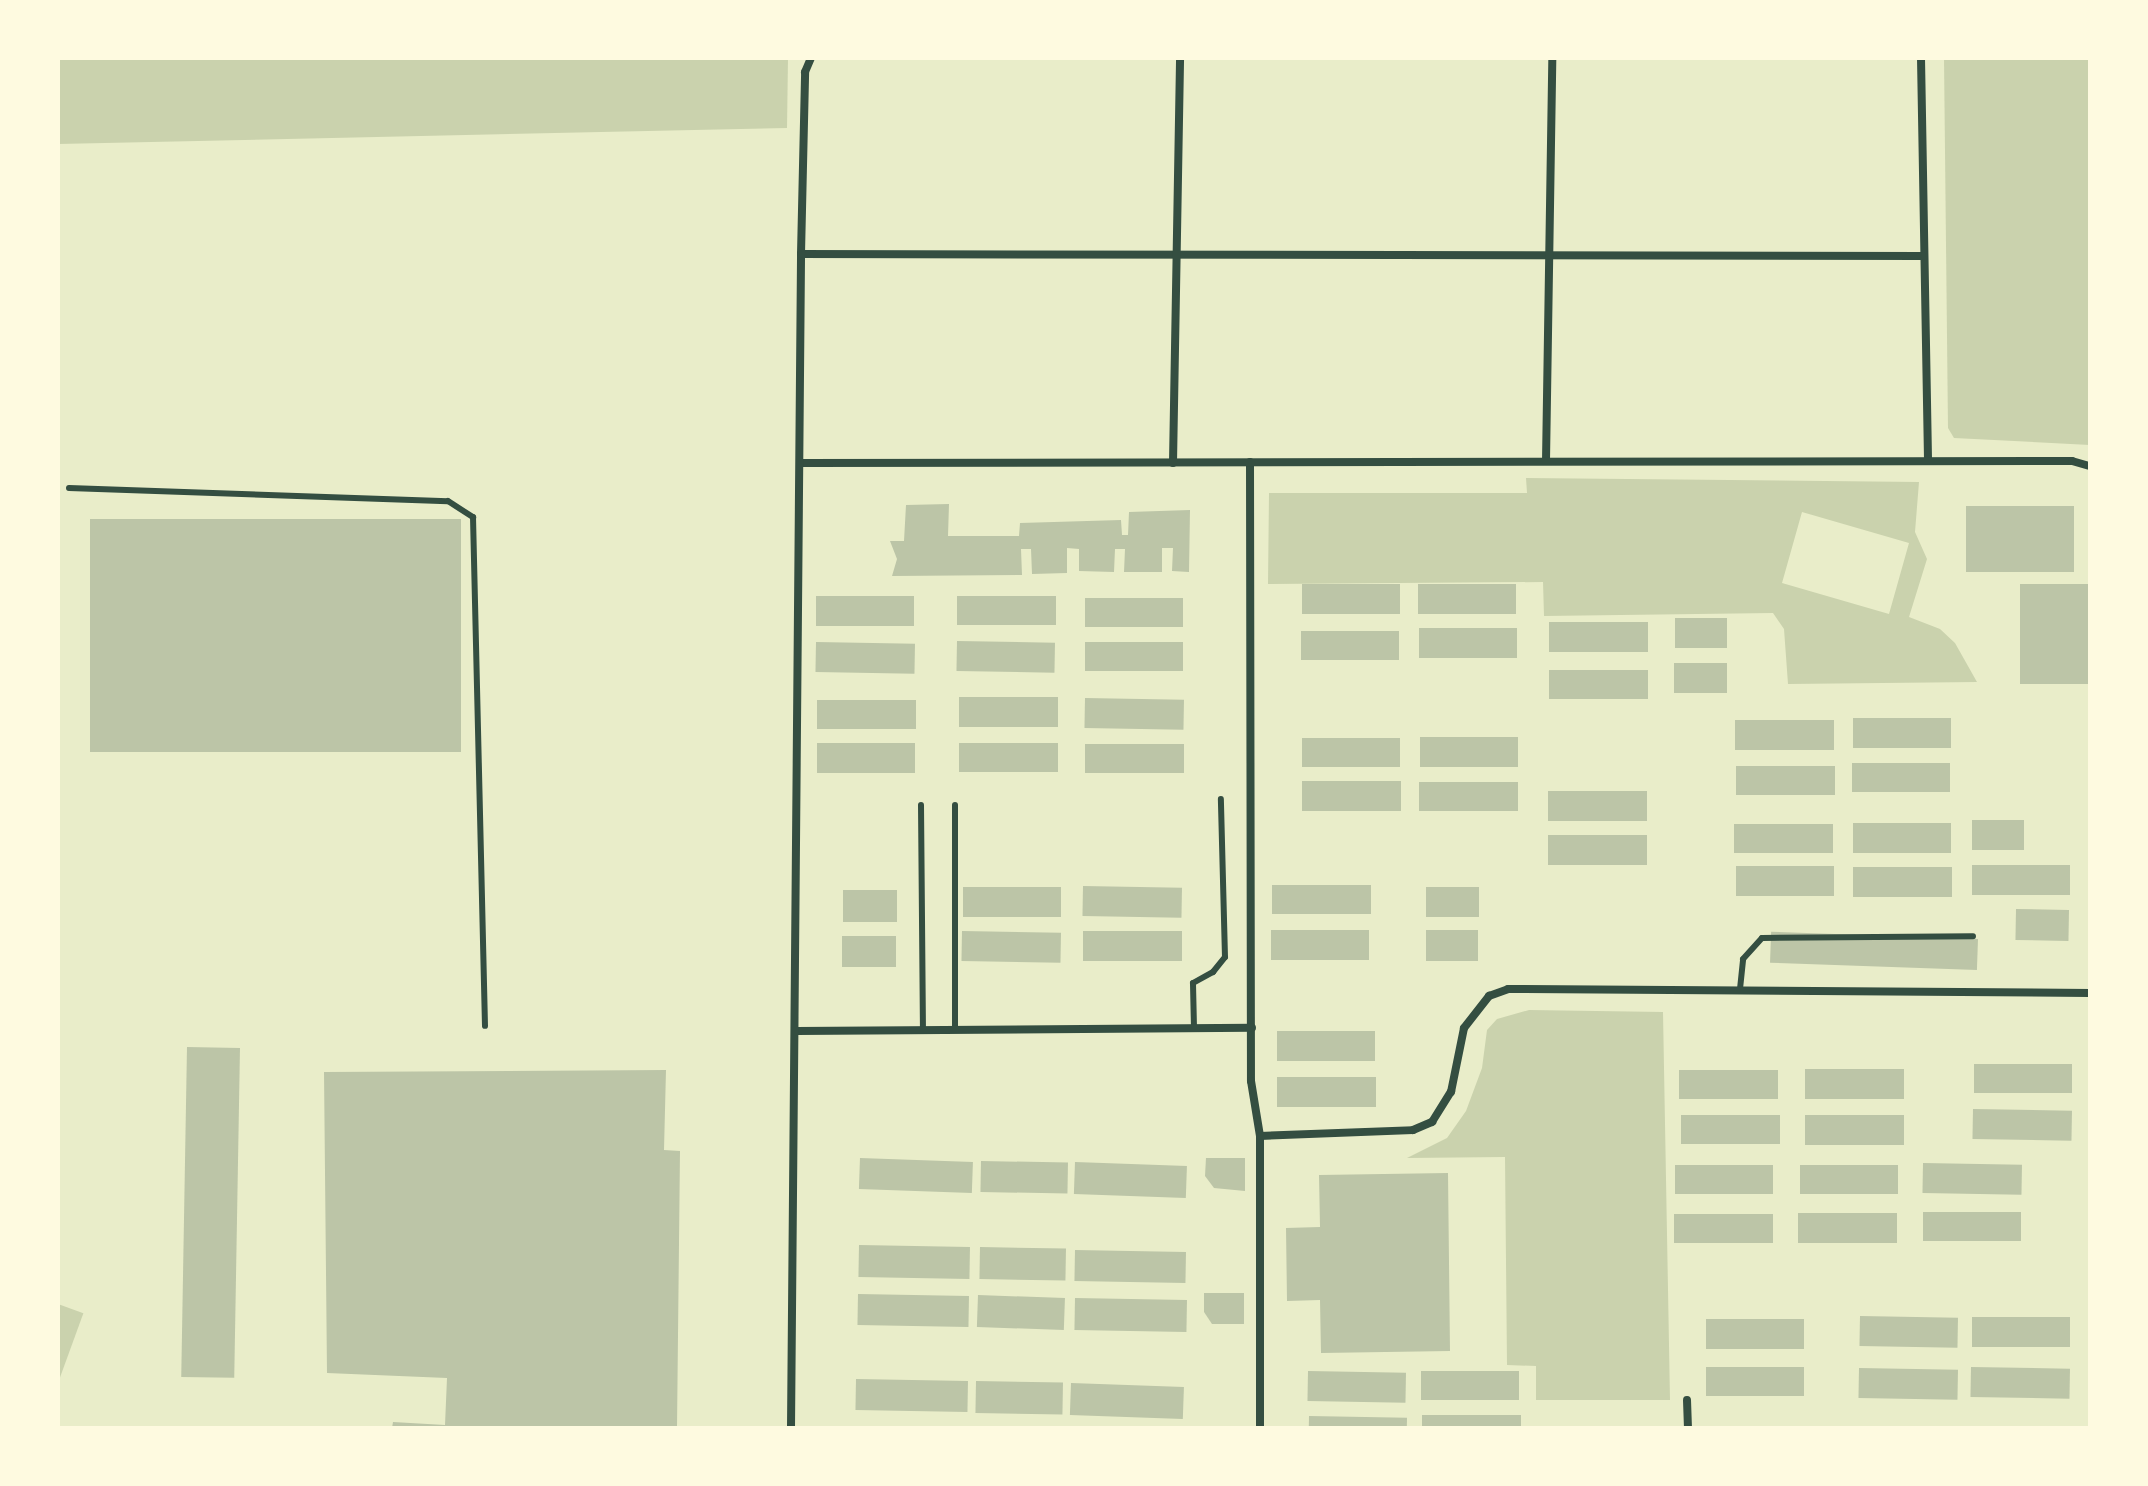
<!DOCTYPE html>
<html>
<head>
<meta charset="utf-8">
<style>
	body { margin:0 }
	#map { position:relative; width:2148px; height:1486px; overflow:hidden; background:#e9edc9; font-family:"Public Sans",sans-serif }
	div>[style] { position:absolute }
	[style*='--x'] { left:calc(var(--x)*1px); top:calc(var(--y)*1px); width:calc(var(--w)*1px); rotate:calc(var(--a)*1deg) }
	.green>* { inset:0; background:#cad2ad; transform-origin:0 0 }
	.building>* { inset:0; background:#bcc5a7; transform-origin:0 0 }
	.service>* { height:6px; margin:-3px; padding:0 3px; transform-origin:3px; border-radius:3px; background:#344e41 }
	.minor>* { height:8px; margin:-4px; padding:0 4px; transform-origin:4px; border-radius:4px; background:#344e41 }
	span { translate:-50% -50%; white-space:nowrap; text-align:center; line-height:1.15; -webkit-text-stroke:6px #fefae0; paint-order:stroke }
	.frame { position:absolute; inset:0; border:60px solid #fefae0; pointer-events:none }
</style>
</head>
<body>
<div id="map">
	<div class="green">
		<div style="clip-path:polygon(58px 58px,788px 58px,787px 128px,58px 144px)"></div>
		<div style="clip-path:polygon(1944px 58px,2090px 58px,2090px 445px,1954px 438px,1948px 428px)"></div>
		<div style="clip-path:polygon(evenodd,1526px 478px,1919px 482px,1915px 532px,1927px 559px,1909px 617px,1940px 629px,1955px 643px,1977px 682px,1788px 684px,1784px 629px,1773px 613px,1544px 616px,1543px 582px,1268px 584px,1269px 493px,1527px 493px,1526px 478px,1802px 512px,1909px 543px,1889px 614px,1782px 583px,1802px 512px)"></div>
		<div style="clip-path:polygon(1529px 1010px,1663px 1012px,1670px 1400px,1536px 1400px,1536px 1366px,1507px 1365px,1505px 1157px,1407px 1158px,1447px 1138px,1466px 1111px,1482px 1068px,1487px 1030px,1497px 1019px)"></div>
		<div style="left:58px;top:1304px;width:27px;height:124px;rotate:20deg"></div>
	</div>
	<div class="building">
		<div style="clip-path:polygon(949px 504px,948px 536px,1019px 536px,1020px 523px,1121px 520px,1122px 535px,1128px 535px,1129px 512px,1190px 510px,1189px 572px,1172px 571px,1173px 548px,1162px 548px,1162px 572px,1124px 572px,1125px 549px,1115px 549px,1114px 572px,1079px 571px,1079px 549px,1067px 548px,1067px 573px,1032px 574px,1031px 549px,1021px 549px,1022px 575px,892px 576px,897px 559px,890px 541px,904px 541px,906px 505px)"></div>
		<div style="left:1966px;top:506px;width:108px;height:66px"></div>
		<div style="left:461px;top:519px;width:233px;height:371px;rotate:90deg"></div>
		<div style="left:1302px;top:584px;width:98px;height:30px"></div>
		<div style="left:1418px;top:584px;width:98px;height:30px"></div>
		<div style="left:2090px;top:584px;width:100px;height:70px;rotate:90deg"></div>
		<div style="left:816px;top:596px;width:98px;height:30px"></div>
		<div style="left:957px;top:596px;width:99px;height:29px"></div>
		<div style="left:1085px;top:598px;width:98px;height:29px"></div>
		<div style="left:1675px;top:618px;width:52px;height:30px"></div>
		<div style="left:1549px;top:622px;width:99px;height:30px"></div>
		<div style="left:1419px;top:628px;width:98px;height:30px"></div>
		<div style="left:1301px;top:631px;width:98px;height:29px"></div>
		<div style="left:957px;top:641px;width:98px;height:30px;rotate:1deg"></div>
		<div style="left:816px;top:642px;width:99px;height:30px;rotate:1deg"></div>
		<div style="left:1085px;top:642px;width:98px;height:29px"></div>
		<div style="left:1674px;top:663px;width:53px;height:30px"></div>
		<div style="left:1549px;top:670px;width:99px;height:29px"></div>
		<div style="left:959px;top:697px;width:99px;height:30px"></div>
		<div style="left:1085px;top:698px;width:99px;height:30px;rotate:1deg"></div>
		<div style="left:817px;top:700px;width:99px;height:29px"></div>
		<div style="left:1853px;top:718px;width:98px;height:30px"></div>
		<div style="left:1735px;top:720px;width:99px;height:30px"></div>
		<div style="left:1420px;top:737px;width:98px;height:30px"></div>
		<div style="left:1302px;top:738px;width:98px;height:29px"></div>
		<div style="left:817px;top:743px;width:98px;height:30px"></div>
		<div style="left:959px;top:743px;width:99px;height:29px"></div>
		<div style="left:1085px;top:744px;width:99px;height:29px"></div>
		<div style="left:1852px;top:763px;width:98px;height:29px"></div>
		<div style="left:1736px;top:766px;width:99px;height:29px"></div>
		<div style="left:1302px;top:781px;width:99px;height:30px"></div>
		<div style="left:1419px;top:782px;width:99px;height:29px"></div>
		<div style="left:1548px;top:791px;width:99px;height:30px"></div>
		<div style="left:1972px;top:820px;width:52px;height:30px"></div>
		<div style="left:1853px;top:823px;width:98px;height:30px"></div>
		<div style="left:1734px;top:824px;width:99px;height:29px"></div>
		<div style="left:1548px;top:835px;width:99px;height:30px"></div>
		<div style="left:1972px;top:865px;width:98px;height:30px"></div>
		<div style="left:1736px;top:866px;width:98px;height:30px"></div>
		<div style="left:1853px;top:867px;width:99px;height:30px"></div>
		<div style="left:1272px;top:885px;width:99px;height:29px"></div>
		<div style="left:1083px;top:886px;width:99px;height:30px;rotate:1deg"></div>
		<div style="left:963px;top:887px;width:98px;height:30px"></div>
		<div style="left:1426px;top:887px;width:53px;height:30px"></div>
		<div style="left:843px;top:890px;width:54px;height:32px"></div>
		<div style="left:2016px;top:909px;width:53px;height:31px;rotate:1deg"></div>
		<div style="left:1271px;top:930px;width:98px;height:30px"></div>
		<div style="left:1426px;top:930px;width:52px;height:31px"></div>
		<div style="left:962px;top:931px;width:99px;height:30px;rotate:1deg"></div>
		<div style="left:1083px;top:931px;width:99px;height:30px"></div>
		<div style="left:842px;top:936px;width:54px;height:31px"></div>
		<div style="left:1978px;top:939px;width:31px;height:207px;rotate:92deg"></div>
		<div style="left:1277px;top:1031px;width:98px;height:30px"></div>
		<div style="left:187px;top:1047px;width:53px;height:330px;rotate:1deg"></div>
		<div style="left:1974px;top:1064px;width:98px;height:29px"></div>
		<div style="left:1805px;top:1069px;width:99px;height:30px"></div>
		<div style="clip-path:polygon(666px 1070px,664px 1150px,680px 1151px,677px 1428px,392px 1428px,393px 1422px,445px 1425px,447px 1378px,327px 1373px,324px 1072px)"></div>
		<div style="left:1679px;top:1070px;width:99px;height:29px"></div>
		<div style="left:1277px;top:1077px;width:99px;height:30px"></div>
		<div style="left:1973px;top:1109px;width:99px;height:30px;rotate:1deg"></div>
		<div style="left:1681px;top:1115px;width:99px;height:29px"></div>
		<div style="left:1805px;top:1115px;width:99px;height:30px"></div>
		<div style="left:860px;top:1158px;width:113px;height:31px;rotate:2deg"></div>
		<div style="clip-path:polygon(1206px 1158px,1245px 1158px,1245px 1191px,1214px 1188px,1205px 1176px)"></div>
		<div style="left:981px;top:1161px;width:87px;height:31px;rotate:1deg"></div>
		<div style="left:1075px;top:1162px;width:112px;height:32px;rotate:2deg"></div>
		<div style="left:1923px;top:1163px;width:99px;height:30px;rotate:1deg"></div>
		<div style="left:1675px;top:1165px;width:98px;height:29px"></div>
		<div style="left:1800px;top:1165px;width:98px;height:29px"></div>
		<div style="clip-path:polygon(1448px 1173px,1450px 1351px,1321px 1353px,1320px 1300px,1287px 1301px,1286px 1228px,1320px 1227px,1319px 1175px)"></div>
		<div style="left:1923px;top:1212px;width:98px;height:29px"></div>
		<div style="left:1798px;top:1213px;width:99px;height:30px"></div>
		<div style="left:1674px;top:1214px;width:99px;height:29px"></div>
		<div style="left:859px;top:1245px;width:111px;height:32px;rotate:1deg"></div>
		<div style="left:980px;top:1247px;width:86px;height:32px;rotate:1deg"></div>
		<div style="left:1075px;top:1250px;width:111px;height:31px;rotate:1deg"></div>
		<div style="clip-path:polygon(1204px 1293px,1244px 1293px,1244px 1324px,1212px 1324px,1204px 1312px)"></div>
		<div style="left:858px;top:1294px;width:111px;height:31px;rotate:1deg"></div>
		<div style="left:978px;top:1295px;width:87px;height:32px;rotate:2deg"></div>
		<div style="left:1075px;top:1298px;width:112px;height:32px;rotate:1deg"></div>
		<div style="left:1860px;top:1316px;width:98px;height:30px;rotate:1deg"></div>
		<div style="left:1972px;top:1317px;width:98px;height:30px"></div>
		<div style="left:1706px;top:1319px;width:98px;height:30px"></div>
		<div style="left:1706px;top:1367px;width:98px;height:29px"></div>
		<div style="left:1971px;top:1367px;width:99px;height:30px;rotate:1deg"></div>
		<div style="left:1859px;top:1368px;width:99px;height:30px;rotate:1deg"></div>
		<div style="left:1308px;top:1371px;width:98px;height:30px;rotate:1deg"></div>
		<div style="left:1421px;top:1371px;width:98px;height:29px"></div>
		<div style="left:856px;top:1379px;width:112px;height:31px;rotate:1deg"></div>
		<div style="left:976px;top:1381px;width:87px;height:32px;rotate:1deg"></div>
		<div style="left:1071px;top:1383px;width:113px;height:32px;rotate:2deg"></div>
		<div style="left:1422px;top:1415px;width:99px;height:13px"></div>
		<div style="left:1309px;top:1416px;width:98px;height:12px;rotate:1deg"></div>
	</div>
	<div class="service">
		<div style="--x:69;--y:488;--w:379;--a:2"></div>
		<div style="--x:448;--y:501;--w:30;--a:33"></div>
		<div style="--x:473;--y:517;--w:509;--a:88.65"></div>
		<div style="--x:921;--y:805;--w:223;--a:89.5"></div>
		<div style="--x:955;--y:805;--w:222;--a:90"></div>
		<div style="--x:1740;--y:989;--w:30;--a:-84"></div>
		<div style="--x:1743;--y:959;--w:28;--a:-48"></div>
		<div style="--x:1762;--y:938;--w:211;--a:-0.5"></div>
		<div style="--x:1194;--y:1028;--w:45;--a:-91.3"></div>
		<div style="--x:1193;--y:983;--w:23;--a:-29"></div>
		<div style="--x:1213;--y:972;--w:19;--a:-51"></div>
		<div style="--x:1225;--y:957;--w:158;--a:-91.5"></div>
	</div>
	<div class="minor">
		<div style="--x:1921;--y:58;--w:403;--a:89"></div>
		<div style="--x:801;--y:254;--w:1121;--a:0.1"></div>
		<div style="--x:1546;--y:461;--w:403;--a:-89.1"></div>
		<div style="--x:1250;--y:462;--w:619;--a:89.91"></div>
		<div style="--x:1251;--y:1081;--w:56;--a:80.7"></div>
		<div style="--x:1260;--y:1136;--w:292;--a:90"></div>
		<div style="--x:802;--y:463;--w:1270;--a:-0.09"></div>
		<div style="--x:2072;--y:461;--w:19;--a:16"></div>
		<div style="--x:1173;--y:463;--w:405;--a:-89"></div>
		<div style="--x:797;--y:1031;--w:455;--a:-0.4"></div>
		<div style="--x:1260;--y:1136;--w:153;--a:-2.2"></div>
		<div style="--x:1413;--y:1130;--w:21;--a:-23"></div>
		<div style="--x:1432;--y:1122;--w:36;--a:-58"></div>
		<div style="--x:1451;--y:1092;--w:65;--a:-78.5"></div>
		<div style="--x:1464;--y:1028;--w:41;--a:-52"></div>
		<div style="--x:1489;--y:996;--w:20;--a:-20"></div>
		<div style="--x:1508;--y:989;--w:582;--a:0.39"></div>
		<div style="--x:1687;--y:1400;--w:28;--a:88"></div>
		<div style="--x:791;--y:1428;--w:1174;--a:-89.51"></div>
		<div style="--x:801;--y:254;--w:182;--a:-88.7"></div>
		<div style="--x:805;--y:72;--w:15;--a:-67"></div>
	</div>
	<div class="frame"></div>
</div>
</body>
</html>
